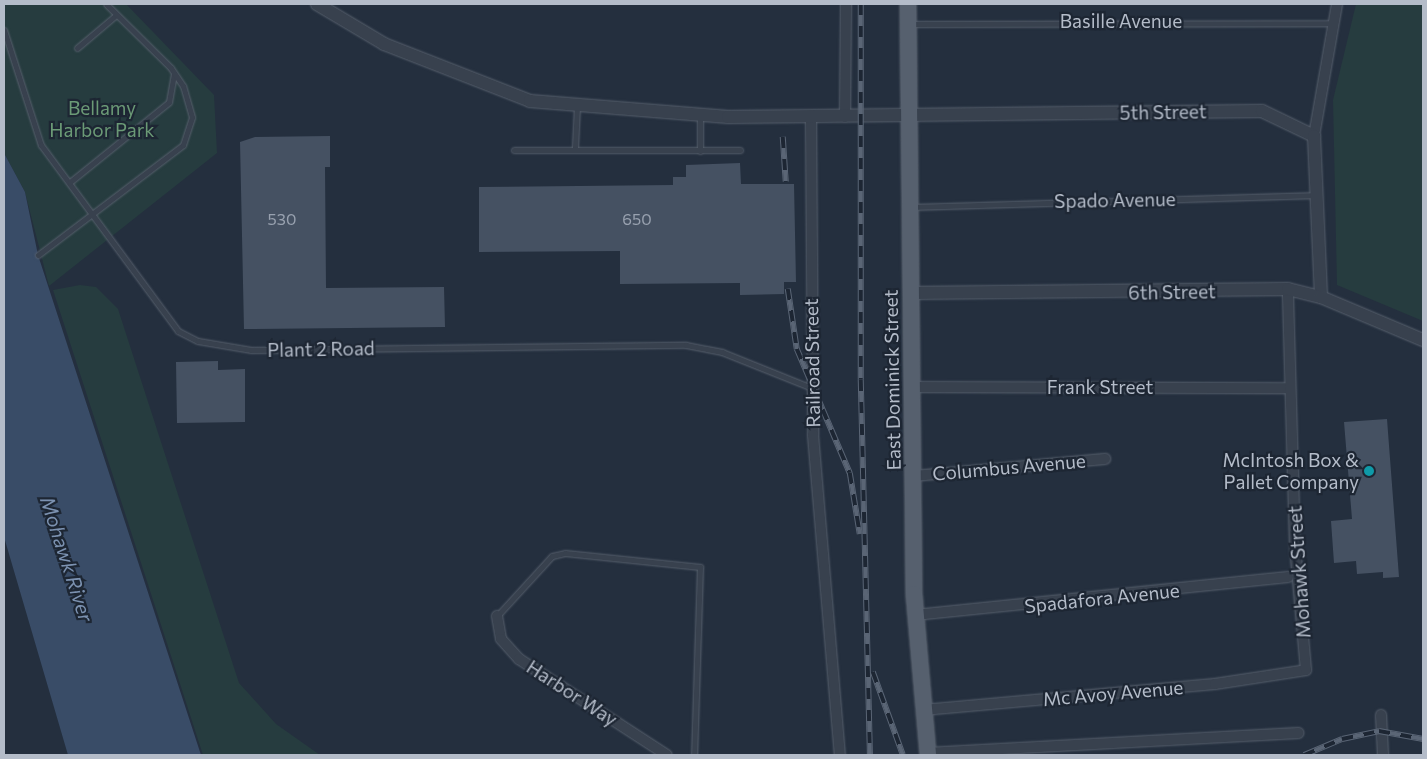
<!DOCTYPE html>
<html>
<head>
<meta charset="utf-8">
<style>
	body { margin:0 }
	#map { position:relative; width:1427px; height:759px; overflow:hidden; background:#242f3e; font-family:Commissioner,sans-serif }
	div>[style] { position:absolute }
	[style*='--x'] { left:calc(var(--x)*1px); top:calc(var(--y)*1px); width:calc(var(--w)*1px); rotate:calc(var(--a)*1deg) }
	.green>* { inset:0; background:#263c3f }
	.water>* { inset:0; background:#394c67 }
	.building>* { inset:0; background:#455162 }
	.roads { filter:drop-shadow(0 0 1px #565f6c) drop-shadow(0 0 1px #565f6c) }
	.service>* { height:5px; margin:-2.5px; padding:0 2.5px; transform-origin:2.5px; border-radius:2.5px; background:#38414e }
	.minor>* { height:10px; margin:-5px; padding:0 5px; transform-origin:5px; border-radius:5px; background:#38414e }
	.tertiary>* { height:12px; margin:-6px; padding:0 6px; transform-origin:6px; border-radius:6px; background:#38414e }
	.primary>* { height:16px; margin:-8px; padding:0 8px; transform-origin:8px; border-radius:8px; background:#56606e }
	.rail>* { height:5.5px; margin-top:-2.75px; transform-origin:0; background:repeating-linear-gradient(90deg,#1d2633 0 11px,#5a6575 0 22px); box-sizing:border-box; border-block:1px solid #5a6575 }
	.dots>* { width:14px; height:14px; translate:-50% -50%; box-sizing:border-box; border:2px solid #1d2633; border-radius:50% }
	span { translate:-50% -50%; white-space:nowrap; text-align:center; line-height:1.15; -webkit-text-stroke:4.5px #1d2633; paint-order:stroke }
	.number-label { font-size:16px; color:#98a1af }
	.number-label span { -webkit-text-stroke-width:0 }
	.street-label { font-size:19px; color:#b4bcc9 }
	.park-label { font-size:19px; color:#6b9a76 }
	.poi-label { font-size:19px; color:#b4bcc9 }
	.right { translate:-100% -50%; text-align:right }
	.water-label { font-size:20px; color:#7c92b1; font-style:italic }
	.frame { position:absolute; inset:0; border:5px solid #b4bcc9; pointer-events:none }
</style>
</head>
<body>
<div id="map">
	<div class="green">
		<div style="clip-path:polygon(4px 4px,126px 4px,214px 95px,217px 153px,49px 286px,25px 192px,4px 153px)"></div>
		<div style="clip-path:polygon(1356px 4px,1423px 4px,1423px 321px,1337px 285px,1333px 100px)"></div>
		<div style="clip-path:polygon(80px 285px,96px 287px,118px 309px,239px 683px,276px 724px,320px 755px,203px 755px,53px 290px)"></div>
	</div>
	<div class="water">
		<div style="clip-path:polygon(4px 153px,25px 192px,38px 255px,201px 755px,68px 755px,4px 537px)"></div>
	</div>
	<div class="building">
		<div style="clip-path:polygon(330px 136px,330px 167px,325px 167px,326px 288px,444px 287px,445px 327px,244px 329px,240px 142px,255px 137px)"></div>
		<div style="clip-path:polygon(740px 163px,741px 184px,794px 184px,796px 282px,784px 282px,784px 294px,740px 295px,740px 283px,620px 284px,620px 251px,479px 252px,479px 187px,673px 185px,673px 177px,686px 177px,686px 165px)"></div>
		<div style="clip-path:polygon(218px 361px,218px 370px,245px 369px,245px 422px,177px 423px,176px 362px)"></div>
		<div style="clip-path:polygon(1387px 419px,1399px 577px,1383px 578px,1383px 572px,1357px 574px,1356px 561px,1334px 563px,1331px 521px,1352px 519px,1344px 422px)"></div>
	</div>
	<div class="roads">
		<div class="service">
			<div style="--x:911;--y:24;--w:423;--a:-0.1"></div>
			<div style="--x:4;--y:30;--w:121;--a:72.2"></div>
			<div style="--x:41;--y:145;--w:231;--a:53.6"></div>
			<div style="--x:178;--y:331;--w:22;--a:27"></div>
			<div style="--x:198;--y:341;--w:54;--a:9.6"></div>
			<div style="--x:251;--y:350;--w:435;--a:-0.7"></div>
			<div style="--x:686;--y:345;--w:37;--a:11"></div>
			<div style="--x:722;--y:352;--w:97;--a:21.8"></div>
			<div style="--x:77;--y:48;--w:51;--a:-40.2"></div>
			<div style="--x:575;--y:147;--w:41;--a:-87.2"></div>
			<div style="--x:514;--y:150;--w:226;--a:0"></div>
			<div style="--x:700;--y:151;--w:34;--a:-90"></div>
			<div style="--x:70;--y:182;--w:127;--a:-38.9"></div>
			<div style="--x:169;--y:102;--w:29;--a:-80"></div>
			<div style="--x:913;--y:207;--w:404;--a:-1.7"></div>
			<div style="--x:38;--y:255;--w:182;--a:-37.2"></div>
			<div style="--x:183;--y:145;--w:29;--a:-72"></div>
			<div style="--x:192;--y:117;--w:32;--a:-106"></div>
			<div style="--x:183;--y:86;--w:22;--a:-124"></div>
			<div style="--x:171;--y:68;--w:91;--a:-135.4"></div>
			<div style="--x:497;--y:616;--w:81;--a:-47.5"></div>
			<div style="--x:552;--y:556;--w:13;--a:-13"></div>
			<div style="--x:565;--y:553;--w:136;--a:5.9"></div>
			<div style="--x:700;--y:567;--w:188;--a:91.8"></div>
		</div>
		<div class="minor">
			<div style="--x:811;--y:117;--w:318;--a:89.6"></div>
			<div style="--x:813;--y:435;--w:321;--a:85.2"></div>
			<div style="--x:845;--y:117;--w:113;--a:-89.5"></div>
			<div style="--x:1314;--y:136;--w:134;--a:-80.1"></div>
			<div style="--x:912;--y:387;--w:377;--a:0.2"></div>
			<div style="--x:913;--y:476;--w:193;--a:-5.1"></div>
			<div style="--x:915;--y:615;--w:375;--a:-5.8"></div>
			<div style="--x:497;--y:616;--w:23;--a:80"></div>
			<div style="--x:501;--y:639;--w:27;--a:48"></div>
			<div style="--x:519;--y:659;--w:176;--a:33"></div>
			<div style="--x:923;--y:710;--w:293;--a:-5.1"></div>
			<div style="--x:1215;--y:684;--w:92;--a:-8.7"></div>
			<div style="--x:1306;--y:670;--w:124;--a:-95.1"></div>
			<div style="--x:1295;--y:546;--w:257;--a:-91.6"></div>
			<div style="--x:1381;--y:715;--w:40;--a:87.1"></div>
			<div style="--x:927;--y:753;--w:372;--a:-3.1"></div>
		</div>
		<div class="tertiary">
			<div style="--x:317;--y:4;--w:78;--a:30.8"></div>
			<div style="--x:384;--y:44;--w:157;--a:21.3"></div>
			<div style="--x:530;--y:101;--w:199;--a:4.6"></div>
			<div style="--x:728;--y:117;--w:534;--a:-0.64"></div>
			<div style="--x:1262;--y:111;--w:58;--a:25.7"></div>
			<div style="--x:1314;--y:136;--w:161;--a:87.5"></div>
			<div style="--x:911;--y:293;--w:377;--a:-0.6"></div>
			<div style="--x:1288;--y:289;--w:34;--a:14"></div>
			<div style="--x:1321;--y:297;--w:111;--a:22.9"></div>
		</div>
		<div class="primary">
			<div style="--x:908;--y:4;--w:590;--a:89.42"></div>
			<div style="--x:914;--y:594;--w:162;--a:85"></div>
		</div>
	</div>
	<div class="rail">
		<div style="--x:861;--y:4;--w:376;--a:90"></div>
		<div style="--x:861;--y:380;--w:375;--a:88.6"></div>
		<div style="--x:783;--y:137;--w:45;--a:86.2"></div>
		<div style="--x:788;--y:289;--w:61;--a:81.5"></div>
		<div style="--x:797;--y:349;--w:135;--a:66.9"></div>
		<div style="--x:850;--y:473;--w:62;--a:80.7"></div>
		<div style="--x:873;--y:672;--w:88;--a:70.1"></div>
		<div style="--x:1304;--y:755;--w:41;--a:-22.8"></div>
		<div style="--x:1342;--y:739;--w:38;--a:-12"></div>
		<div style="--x:1379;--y:731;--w:45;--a:10.3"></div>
	</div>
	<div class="dots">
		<div style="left:1369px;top:471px;background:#0f9aa8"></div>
	</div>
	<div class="number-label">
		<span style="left:282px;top:219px">530</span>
		<span style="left:637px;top:219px">650</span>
	</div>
	<div class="street-label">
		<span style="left:1121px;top:21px">Basille Avenue</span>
		<span style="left:1163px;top:112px;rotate:-1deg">5th Street</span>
		<span style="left:1115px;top:200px;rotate:-1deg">Spado Avenue</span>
		<span style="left:1172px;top:292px;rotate:-1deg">6th Street</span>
		<span style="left:321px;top:349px;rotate:-1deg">Plant 2 Road</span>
		<span style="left:812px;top:363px;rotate:-91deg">Railroad Street</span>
		<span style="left:892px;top:380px;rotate:-91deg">East Dominick Street</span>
		<span style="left:1100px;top:387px">Frank Street</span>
		<span style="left:1009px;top:467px;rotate:-5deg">Columbus Avenue</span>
		<span style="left:1299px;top:572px;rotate:-94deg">Mohawk Street</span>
		<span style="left:1102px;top:598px;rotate:-6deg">Spadafora Avenue</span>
		<span style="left:572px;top:693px;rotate:33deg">Harbor Way</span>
		<span style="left:1113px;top:693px;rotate:-5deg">Mc Avoy Avenue</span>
	</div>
	<div class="park-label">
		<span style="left:102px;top:119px">Bellamy<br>Harbor Park</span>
	</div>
	<div class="poi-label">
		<span class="right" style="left:1359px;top:471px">McIntosh Box &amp;<br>Pallet Company</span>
	</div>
	<div class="water-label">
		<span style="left:67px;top:559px;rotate:72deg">Mohawk River</span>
	</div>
	<div class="frame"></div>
</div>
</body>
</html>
